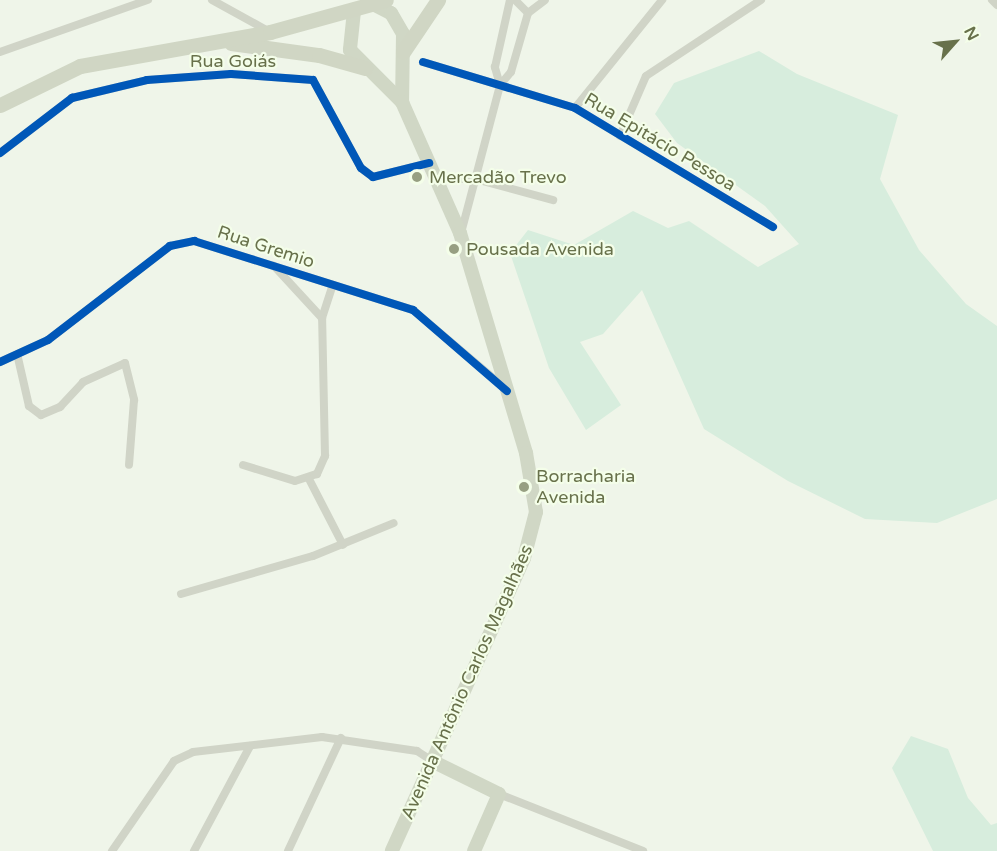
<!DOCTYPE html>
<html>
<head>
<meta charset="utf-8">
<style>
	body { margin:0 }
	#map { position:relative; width:997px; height:851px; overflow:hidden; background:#eff5e9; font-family:"Varela Round",sans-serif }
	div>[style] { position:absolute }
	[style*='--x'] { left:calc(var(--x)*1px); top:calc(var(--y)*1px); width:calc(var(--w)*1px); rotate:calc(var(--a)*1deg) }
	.green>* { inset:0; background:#d7eddd }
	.minor>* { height:8px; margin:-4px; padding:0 4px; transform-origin:4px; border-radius:4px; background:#d0d4c7 }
	.primary>* { height:14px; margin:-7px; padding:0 7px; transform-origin:7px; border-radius:7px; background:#d0d7c5 }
	.trunk>* { height:15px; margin:-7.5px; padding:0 7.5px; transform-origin:7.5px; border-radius:7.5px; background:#d0d6c4 }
	.cycleway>* { height:8px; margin:-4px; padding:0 4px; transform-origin:4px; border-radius:4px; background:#0057b8 }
	.dots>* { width:16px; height:16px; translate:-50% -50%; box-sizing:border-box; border:3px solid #f4fee9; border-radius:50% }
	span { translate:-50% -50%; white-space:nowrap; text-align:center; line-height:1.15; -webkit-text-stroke:4.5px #f4fee9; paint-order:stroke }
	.street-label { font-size:18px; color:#68714b }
	.poi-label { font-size:18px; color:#68714b }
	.left { translate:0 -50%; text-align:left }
	.north { position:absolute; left:925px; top:12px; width:60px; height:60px; -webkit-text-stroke:4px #f4fee9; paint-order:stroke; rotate:63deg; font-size:16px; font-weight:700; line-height:24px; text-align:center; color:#68714b }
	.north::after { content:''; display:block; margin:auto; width:21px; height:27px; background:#68714b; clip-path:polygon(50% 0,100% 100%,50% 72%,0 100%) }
</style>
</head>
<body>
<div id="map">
	<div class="green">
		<div style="clip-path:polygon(759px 51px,797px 74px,898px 115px,880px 179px,919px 250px,966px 304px,997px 326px,997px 499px,937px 523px,865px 519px,788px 481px,704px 429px,642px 290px,603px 334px,580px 342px,621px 405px,586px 430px,549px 368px,510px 253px,528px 230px,574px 245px,633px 211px,668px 228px,689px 221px,758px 267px,799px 244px,765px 206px,677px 143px,655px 114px,674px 83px)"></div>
		<div style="clip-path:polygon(911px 736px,948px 749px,968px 798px,991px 825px,997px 823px,997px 851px,933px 851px,892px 768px)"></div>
	</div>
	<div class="minor">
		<div style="--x:212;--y:0;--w:66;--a:28.9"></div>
		<div style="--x:515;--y:0;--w:18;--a:45"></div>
		<div style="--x:992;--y:0;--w:7;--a:45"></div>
		<div style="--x:528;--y:13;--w:21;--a:-37"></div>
		<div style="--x:0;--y:52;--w:157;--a:-19.4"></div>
		<div style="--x:423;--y:62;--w:159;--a:16.8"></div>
		<div style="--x:575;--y:108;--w:231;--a:31"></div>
		<div style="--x:500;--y:85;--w:19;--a:-106"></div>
		<div style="--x:495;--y:67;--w:69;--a:-77.4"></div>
		<div style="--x:575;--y:108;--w:139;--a:-51.1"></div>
		<div style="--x:620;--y:136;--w:65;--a:-66.6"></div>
		<div style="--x:646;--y:76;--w:138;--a:-33.5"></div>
		<div style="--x:0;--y:153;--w:91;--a:-37.4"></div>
		<div style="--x:72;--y:98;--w:77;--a:-13.5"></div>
		<div style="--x:147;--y:80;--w:84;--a:-4.1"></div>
		<div style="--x:231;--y:74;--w:82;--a:4.2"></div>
		<div style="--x:313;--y:80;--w:100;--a:61.4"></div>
		<div style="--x:361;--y:168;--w:15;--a:37"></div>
		<div style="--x:373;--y:177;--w:58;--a:-14"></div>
		<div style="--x:437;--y:179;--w:38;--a:0"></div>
		<div style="--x:475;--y:179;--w:81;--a:15.1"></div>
		<div style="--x:461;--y:233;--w:153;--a:-75.2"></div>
		<div style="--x:500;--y:85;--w:17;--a:-50"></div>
		<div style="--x:511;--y:72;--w:61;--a:-73.9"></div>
		<div style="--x:322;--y:318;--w:35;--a:-72"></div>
		<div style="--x:18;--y:358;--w:49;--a:77.1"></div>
		<div style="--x:29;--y:406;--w:15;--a:37"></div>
		<div style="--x:41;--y:415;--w:21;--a:-23"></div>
		<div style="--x:60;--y:407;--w:34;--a:-47"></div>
		<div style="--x:83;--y:382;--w:46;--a:-24.3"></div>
		<div style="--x:125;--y:363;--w:38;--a:76"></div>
		<div style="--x:134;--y:400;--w:65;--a:94.4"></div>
		<div style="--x:0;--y:362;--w:53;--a:-24.6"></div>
		<div style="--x:48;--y:340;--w:154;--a:-37.6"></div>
		<div style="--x:170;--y:246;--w:25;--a:-12"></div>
		<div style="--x:194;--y:241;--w:230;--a:17.5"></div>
		<div style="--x:413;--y:310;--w:121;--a:40.3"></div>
		<div style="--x:243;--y:465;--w:54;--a:17.1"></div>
		<div style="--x:295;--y:481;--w:23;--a:-18"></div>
		<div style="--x:317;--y:474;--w:20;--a:-66"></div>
		<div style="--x:325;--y:456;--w:138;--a:-91.2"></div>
		<div style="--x:322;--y:318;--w:71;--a:-132.7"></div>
		<div style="--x:309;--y:479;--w:74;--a:62.7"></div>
		<div style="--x:181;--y:594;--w:137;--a:-16.1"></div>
		<div style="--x:313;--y:556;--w:87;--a:-22.2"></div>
		<div style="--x:499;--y:794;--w:155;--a:21.6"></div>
		<div style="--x:112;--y:851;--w:109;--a:-55.4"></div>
		<div style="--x:174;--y:761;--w:21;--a:-25"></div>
		<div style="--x:193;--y:752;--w:130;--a:-6.6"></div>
		<div style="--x:322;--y:737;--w:96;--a:8.4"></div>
		<div style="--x:417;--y:751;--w:20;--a:33"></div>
		<div style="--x:194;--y:851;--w:119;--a:-61.9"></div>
		<div style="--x:288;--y:851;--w:125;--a:-64.9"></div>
	</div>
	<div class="primary">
		<div style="--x:375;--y:5;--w:18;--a:27"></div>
		<div style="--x:391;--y:13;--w:24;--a:60"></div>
		<div style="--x:403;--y:34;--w:68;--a:90.8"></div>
		<div style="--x:354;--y:11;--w:39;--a:96"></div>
		<div style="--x:350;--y:50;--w:74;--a:45"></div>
		<div style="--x:402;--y:102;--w:143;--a:66.1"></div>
		<div style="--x:460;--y:233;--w:230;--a:73.3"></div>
		<div style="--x:526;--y:453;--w:60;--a:80.4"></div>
		<div style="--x:536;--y:512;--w:48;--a:104.6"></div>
		<div style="--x:524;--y:558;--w:321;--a:114.3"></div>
		<div style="--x:434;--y:762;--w:72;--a:26.2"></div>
		<div style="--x:499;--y:794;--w:62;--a:113.7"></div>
	</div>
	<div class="trunk">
		<div style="--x:231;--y:43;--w:89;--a:7.8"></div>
		<div style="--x:319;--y:55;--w:48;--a:15.8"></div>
		<div style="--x:403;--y:52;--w:63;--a:-56.1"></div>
		<div style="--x:0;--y:105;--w:89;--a:-26"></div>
		<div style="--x:80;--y:66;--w:193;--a:-10.1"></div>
		<div style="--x:270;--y:32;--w:120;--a:-15.4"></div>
	</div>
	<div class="cycleway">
		<div style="--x:423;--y:62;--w:159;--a:16.8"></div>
		<div style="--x:575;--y:108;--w:231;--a:31"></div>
		<div style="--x:0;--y:153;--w:91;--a:-37.4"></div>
		<div style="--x:72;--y:98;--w:77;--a:-13.5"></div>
		<div style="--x:147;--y:80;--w:84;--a:-4.1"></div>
		<div style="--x:231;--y:74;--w:82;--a:4.2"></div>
		<div style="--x:313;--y:80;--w:100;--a:61.4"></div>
		<div style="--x:361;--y:168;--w:15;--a:37"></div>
		<div style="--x:373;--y:177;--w:58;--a:-14"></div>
		<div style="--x:0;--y:362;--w:53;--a:-24.6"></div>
		<div style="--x:48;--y:340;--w:154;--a:-37.6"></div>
		<div style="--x:170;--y:246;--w:25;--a:-12"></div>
		<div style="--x:194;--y:241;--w:230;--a:17.5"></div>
		<div style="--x:413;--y:310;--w:124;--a:40.8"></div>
	</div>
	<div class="dots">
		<div style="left:417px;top:177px;background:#979f82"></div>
		<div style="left:454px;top:249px;background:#979f82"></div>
		<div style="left:524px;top:487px;background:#979f82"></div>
	</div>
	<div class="street-label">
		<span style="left:233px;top:61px">Rua Goiás</span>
		<span style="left:660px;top:142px;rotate:31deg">Rua Epitácio Pessoa</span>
		<span style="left:266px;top:247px;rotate:18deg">Rua Gremio</span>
		<span style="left:467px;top:682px;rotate:-66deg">Avenida Antônio Carlos Magalhães</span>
	</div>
	<div class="poi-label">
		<span class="left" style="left:429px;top:177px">Mercadão Trevo</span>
		<span class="left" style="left:466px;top:249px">Pousada Avenida</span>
		<span class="left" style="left:536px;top:487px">Borracharia<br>Avenida</span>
	</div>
	<div class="north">N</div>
</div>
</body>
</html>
